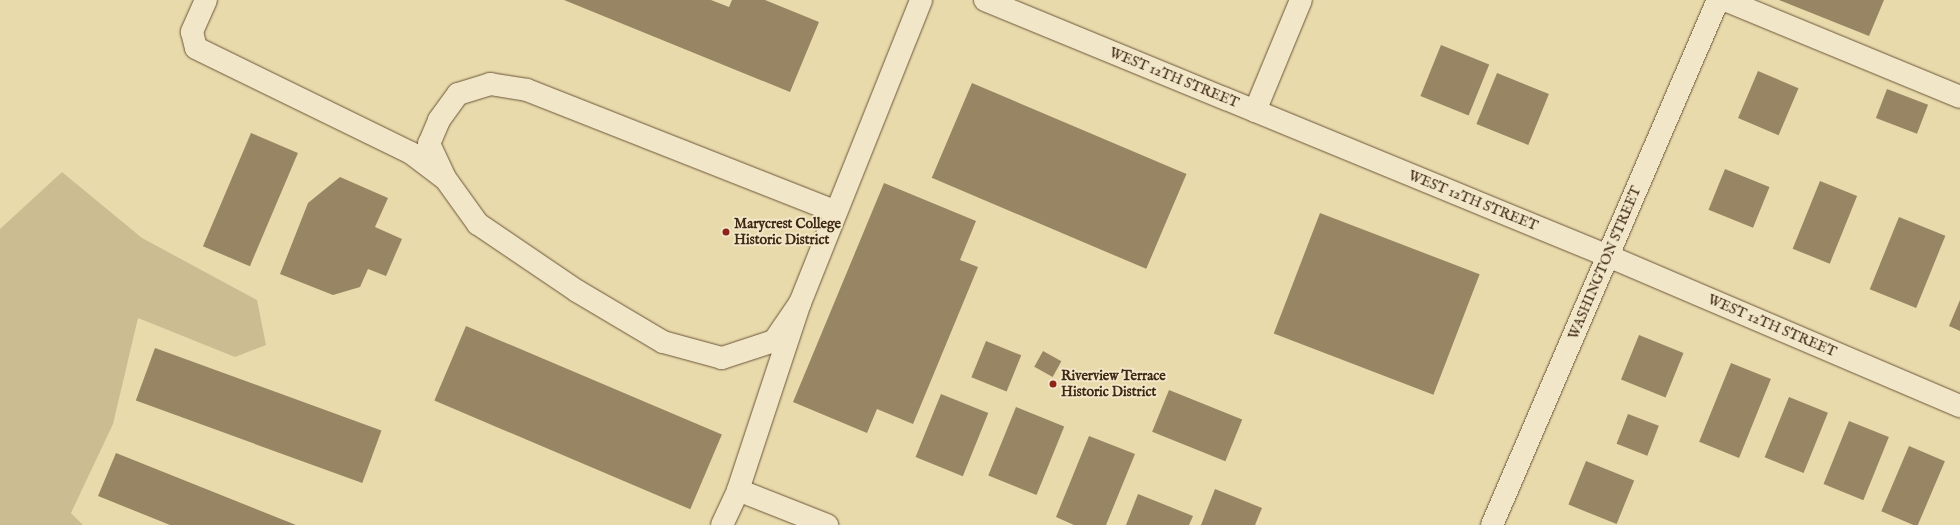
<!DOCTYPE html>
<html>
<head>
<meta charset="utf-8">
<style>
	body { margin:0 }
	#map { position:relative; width:1960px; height:525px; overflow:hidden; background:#e9daab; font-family:"IM FELL English",serif }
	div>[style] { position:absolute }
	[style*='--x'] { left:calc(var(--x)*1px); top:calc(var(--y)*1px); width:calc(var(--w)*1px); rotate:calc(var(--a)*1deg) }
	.green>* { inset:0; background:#ccbc91 }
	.building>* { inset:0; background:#988563; transform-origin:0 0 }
	.roads { filter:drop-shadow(0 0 1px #6a553a) drop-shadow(0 0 1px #6a553a) }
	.minor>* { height:22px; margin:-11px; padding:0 11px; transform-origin:11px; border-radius:11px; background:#f1e7c8 }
	.dots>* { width:11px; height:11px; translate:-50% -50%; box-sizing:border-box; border:2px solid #f1e7c8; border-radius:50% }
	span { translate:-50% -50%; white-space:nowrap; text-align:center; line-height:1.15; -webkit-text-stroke:4px #f1e7c8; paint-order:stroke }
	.street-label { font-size:14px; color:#402914 }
	.poi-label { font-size:14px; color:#402914; font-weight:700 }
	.left { translate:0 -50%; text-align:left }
</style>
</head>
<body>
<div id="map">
	<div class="green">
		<div style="clip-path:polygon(62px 172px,142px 238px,257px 300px,266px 345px,235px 357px,138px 318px,113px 424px,71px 513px,83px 525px,0 525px,0 229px)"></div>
	</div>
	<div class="building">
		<div style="clip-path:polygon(564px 0,711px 0,729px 7px,732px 0,765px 0,819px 22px,790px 92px)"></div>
		<div style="clip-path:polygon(1779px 0,1884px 0,1869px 36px)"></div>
		<div style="left:1441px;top:45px;width:52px;height:55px;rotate:22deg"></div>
		<div style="left:1758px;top:71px;width:44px;height:51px;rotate:23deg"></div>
		<div style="left:1497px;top:73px;width:56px;height:55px;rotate:22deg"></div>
		<div style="left:972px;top:83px;width:233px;height:103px;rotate:23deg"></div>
		<div style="left:1887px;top:89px;width:44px;height:31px;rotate:21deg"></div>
		<div style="left:251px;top:133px;width:51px;height:123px;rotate:23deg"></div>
		<div style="left:1725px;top:169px;width:48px;height:44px;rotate:22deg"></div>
		<div style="clip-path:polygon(340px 177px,388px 198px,375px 227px,402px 239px,386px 276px,368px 269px,360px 287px,333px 295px,280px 274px,308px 203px)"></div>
		<div style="left:1820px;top:181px;width:40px;height:73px;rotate:22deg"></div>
		<div style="clip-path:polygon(884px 183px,976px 221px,960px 260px,978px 267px,913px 424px,877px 409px,867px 433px,793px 402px)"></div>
		<div style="left:1320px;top:213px;width:171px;height:129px;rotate:21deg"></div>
		<div style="left:1899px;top:217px;width:50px;height:78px;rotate:22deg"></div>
		<div style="clip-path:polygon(1960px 300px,1960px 331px,1949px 326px)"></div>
		<div style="left:466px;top:326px;width:278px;height:81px;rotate:23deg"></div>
		<div style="left:1639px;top:335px;width:48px;height:48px;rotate:22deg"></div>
		<div style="left:986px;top:341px;width:38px;height:39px;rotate:22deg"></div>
		<div style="left:155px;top:348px;width:241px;height:56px;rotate:20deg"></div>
		<div style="left:1043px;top:351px;width:21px;height:18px;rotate:29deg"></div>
		<div style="left:1731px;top:363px;width:43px;height:85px;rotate:22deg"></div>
		<div style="left:1169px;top:390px;width:79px;height:45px;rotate:22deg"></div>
		<div style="left:941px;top:394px;width:51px;height:68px;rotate:22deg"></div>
		<div style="left:1789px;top:397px;width:42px;height:65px;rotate:22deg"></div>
		<div style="left:1016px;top:407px;width:52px;height:74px;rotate:22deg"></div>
		<div style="left:1628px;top:414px;width:33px;height:32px;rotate:21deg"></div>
		<div style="left:1849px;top:421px;width:43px;height:68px;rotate:22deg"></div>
		<div style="clip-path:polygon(1089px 436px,1135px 454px,1106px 525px,1074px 525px,1056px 517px)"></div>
		<div style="left:1909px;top:446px;width:39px;height:71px;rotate:23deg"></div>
		<div style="clip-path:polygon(116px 453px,296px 525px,170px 525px,98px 496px)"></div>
		<div style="left:1586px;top:461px;width:52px;height:47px;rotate:22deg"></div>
		<div style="clip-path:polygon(1215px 489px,1262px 508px,1255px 525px,1201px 525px)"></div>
		<div style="clip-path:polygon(1138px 494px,1193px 516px,1189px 525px,1126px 525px)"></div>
	</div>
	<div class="roads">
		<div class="minor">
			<div style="--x:206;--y:0;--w:35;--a:114"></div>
			<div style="--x:192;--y:32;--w:16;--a:76"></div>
			<div style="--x:196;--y:48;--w:239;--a:26"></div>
			<div style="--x:411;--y:153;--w:41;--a:37.1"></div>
			<div style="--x:985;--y:0;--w:674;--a:22.34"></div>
			<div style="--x:1608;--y:256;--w:383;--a:23.1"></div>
			<div style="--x:1725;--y:0;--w:254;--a:22.4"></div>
			<div style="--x:1255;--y:111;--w:120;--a:-67.5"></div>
			<div style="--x:800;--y:303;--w:46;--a:124.4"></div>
			<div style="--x:774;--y:341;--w:55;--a:161.9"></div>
			<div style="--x:722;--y:358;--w:61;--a:-164.8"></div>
			<div style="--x:663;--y:342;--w:100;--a:-149.3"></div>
			<div style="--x:577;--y:291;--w:120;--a:-145.9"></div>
			<div style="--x:478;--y:224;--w:57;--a:-125.7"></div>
			<div style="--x:445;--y:178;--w:38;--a:-115"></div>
			<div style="--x:429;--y:144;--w:26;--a:-67"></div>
			<div style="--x:439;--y:120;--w:32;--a:-54"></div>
			<div style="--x:458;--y:94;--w:34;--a:-17"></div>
			<div style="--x:490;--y:84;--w:37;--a:9"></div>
			<div style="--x:527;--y:90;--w:332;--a:21.5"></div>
			<div style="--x:738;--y:490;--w:96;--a:21.5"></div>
			<div style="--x:722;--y:525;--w:38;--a:-65"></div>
			<div style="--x:738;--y:490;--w:197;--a:-71.7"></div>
			<div style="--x:800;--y:303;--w:326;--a:-68.2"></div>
			<div style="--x:1492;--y:525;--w:572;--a:-66.71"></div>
		</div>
	</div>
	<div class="dots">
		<div style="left:726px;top:232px;background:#8f2418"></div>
		<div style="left:1053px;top:384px;background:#8f2418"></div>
	</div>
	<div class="street-label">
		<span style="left:1174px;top:78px;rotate:22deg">WEST 12TH STREET</span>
		<span style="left:1473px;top:201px;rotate:22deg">WEST 12TH STREET</span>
		<span style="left:1605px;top:263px;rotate:-67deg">WASHINGTON STREET</span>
		<span style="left:1772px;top:326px;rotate:23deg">WEST 12TH STREET</span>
	</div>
	<div class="poi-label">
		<span class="left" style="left:734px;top:232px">Marycrest College<br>Historic District</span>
		<span class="left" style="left:1061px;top:384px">Riverview Terrace<br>Historic District</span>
	</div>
</div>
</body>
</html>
